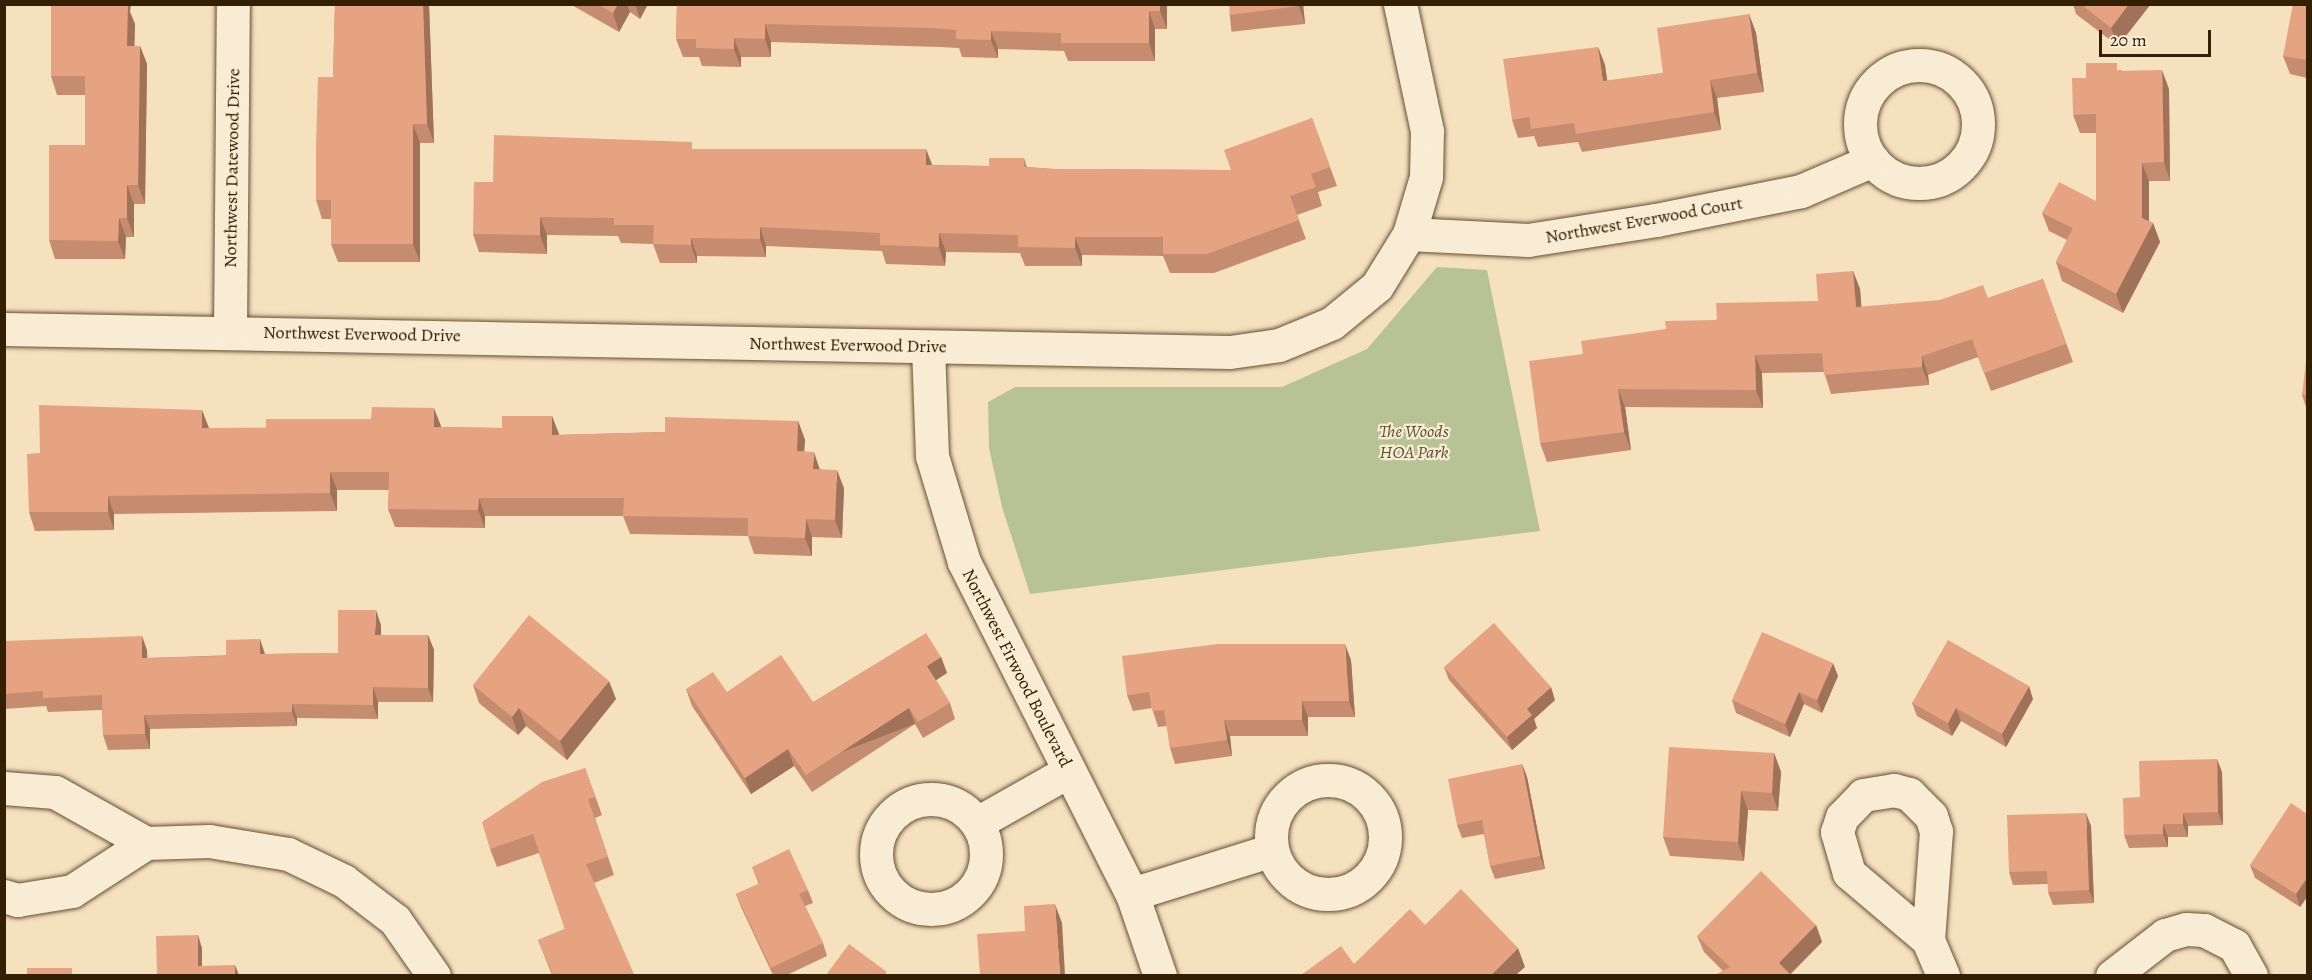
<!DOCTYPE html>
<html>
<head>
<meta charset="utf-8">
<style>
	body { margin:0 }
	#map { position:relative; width:2312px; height:980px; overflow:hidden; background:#f6e1bf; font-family:Alegreya,serif }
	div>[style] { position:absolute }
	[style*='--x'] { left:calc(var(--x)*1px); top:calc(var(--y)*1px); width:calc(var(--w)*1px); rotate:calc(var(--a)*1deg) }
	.green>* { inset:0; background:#b8c395 }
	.roads { filter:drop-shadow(0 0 2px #645033) drop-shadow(0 0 2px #645033) }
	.minor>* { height:33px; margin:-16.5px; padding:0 16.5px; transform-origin:16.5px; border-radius:16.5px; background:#f9ecd5 }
	.minor>.ring { margin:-16.5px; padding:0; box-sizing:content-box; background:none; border:33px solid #f9ecd5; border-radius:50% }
	.wall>* { inset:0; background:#c58c6f; transform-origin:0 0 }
	.shaded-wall>* { inset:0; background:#a0725a; transform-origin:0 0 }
	.building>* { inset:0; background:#e5a381; transform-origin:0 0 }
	span { translate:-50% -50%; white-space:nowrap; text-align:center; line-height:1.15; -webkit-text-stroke:4.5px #f9ecd5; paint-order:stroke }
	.street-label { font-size:18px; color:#332004 }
	.park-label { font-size:18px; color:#5b5130; font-style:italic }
	.frame { position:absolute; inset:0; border:6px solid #332004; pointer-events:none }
	.scale { position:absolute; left:2099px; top:30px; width:112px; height:27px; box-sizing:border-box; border:3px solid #332004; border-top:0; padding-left:8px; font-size:18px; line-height:21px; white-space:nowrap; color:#332004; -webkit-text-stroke:4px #f9ecd5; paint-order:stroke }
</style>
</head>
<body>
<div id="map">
	<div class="green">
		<div style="clip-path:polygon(1437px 267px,1487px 270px,1540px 531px,1030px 594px,1002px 507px,989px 448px,988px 402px,1015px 387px,1282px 387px,1367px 349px)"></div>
	</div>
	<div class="roads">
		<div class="minor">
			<div class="ring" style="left:1860px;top:65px;width:85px;height:85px"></div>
			<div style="--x:1409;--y:234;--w:119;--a:2.9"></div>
			<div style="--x:1528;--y:240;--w:130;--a:-8.9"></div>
			<div style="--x:1656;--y:220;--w:148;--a:-11.3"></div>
			<div style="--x:1801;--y:191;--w:78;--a:-23.3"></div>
			<div style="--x:4;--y:329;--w:1226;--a:1.07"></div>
			<div style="--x:1230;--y:352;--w:49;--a:-8.1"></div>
			<div style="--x:1279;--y:345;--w:57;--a:-22.5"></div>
			<div style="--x:1332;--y:323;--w:58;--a:-39.4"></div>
			<div style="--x:1377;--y:286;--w:61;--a:-58.4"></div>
			<div style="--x:1409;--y:234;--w:59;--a:-73.4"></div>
			<div style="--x:1426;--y:177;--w:46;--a:-88.8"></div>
			<div style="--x:1427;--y:131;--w:130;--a:-102"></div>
			<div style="--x:230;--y:331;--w:327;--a:-89.5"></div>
			<div style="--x:928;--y:347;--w:109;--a:87.9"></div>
			<div style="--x:932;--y:456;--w:111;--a:73.2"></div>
			<div style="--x:964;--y:562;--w:372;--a:63.2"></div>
			<div style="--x:1132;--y:894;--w:87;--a:71.1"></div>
			<div class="ring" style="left:1271px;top:780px;width:81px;height:81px"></div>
			<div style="--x:4;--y:788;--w:51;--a:4.5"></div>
			<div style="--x:55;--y:792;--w:104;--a:29.3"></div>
			<div style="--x:146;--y:843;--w:63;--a:-1.8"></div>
			<div style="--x:209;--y:841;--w:80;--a:9.3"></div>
			<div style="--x:288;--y:854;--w:62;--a:25.7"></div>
			<div style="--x:344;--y:881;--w:64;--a:37.4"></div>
			<div style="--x:395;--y:920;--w:68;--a:55.1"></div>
			<div class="ring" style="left:876px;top:799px;width:77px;height:77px"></div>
			<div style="--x:977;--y:823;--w:106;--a:-29.5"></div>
			<div style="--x:1132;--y:894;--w:147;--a:-17.4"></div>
			<div style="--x:4;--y:896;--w:14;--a:17"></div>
			<div style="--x:17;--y:900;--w:56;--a:-9.3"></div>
			<div style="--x:72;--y:891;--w:88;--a:-33"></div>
			<div style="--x:1928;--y:940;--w:104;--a:-139.7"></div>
			<div style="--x:1849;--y:873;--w:43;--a:-106.3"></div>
			<div style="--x:1837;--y:832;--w:16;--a:-72"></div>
			<div style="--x:1842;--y:817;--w:30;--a:-46"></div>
			<div style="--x:1863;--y:795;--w:31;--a:-9"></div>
			<div style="--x:1894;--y:790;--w:16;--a:15"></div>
			<div style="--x:1909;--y:794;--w:31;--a:45"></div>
			<div style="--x:1931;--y:816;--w:16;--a:72"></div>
			<div style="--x:1936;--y:831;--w:109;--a:94.2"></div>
			<div style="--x:1928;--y:940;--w:39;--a:67"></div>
			<div style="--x:2112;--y:976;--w:67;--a:-37.7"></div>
			<div style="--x:2165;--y:935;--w:22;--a:-16"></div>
			<div style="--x:2186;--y:929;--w:18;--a:3"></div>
			<div style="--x:2204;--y:930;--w:34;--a:27"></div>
			<div style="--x:2234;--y:945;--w:35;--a:61"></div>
		</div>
	</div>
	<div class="wall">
		<div style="clip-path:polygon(335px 4px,429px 4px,434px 143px,420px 143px,420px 262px,338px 262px,331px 244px,331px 219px,322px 219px,316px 200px,333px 77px)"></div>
		<div style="clip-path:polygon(570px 4px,648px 4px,640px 19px,630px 12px,619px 32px)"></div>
		<div style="clip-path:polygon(677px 4px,1187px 4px,1167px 6px,1167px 29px,1155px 29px,1155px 61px,1068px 61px,1064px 51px,998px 49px,998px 58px,962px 57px,959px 48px,940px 47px,771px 42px,771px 57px,741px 57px,741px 67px,702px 66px,699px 57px,683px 57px,676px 39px)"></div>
		<div style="left:1303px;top:4px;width:20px;height:74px;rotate:84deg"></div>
		<div style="clip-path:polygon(2073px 4px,2150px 5px,2118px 46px,2076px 14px)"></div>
		<div style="clip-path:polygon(2307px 4px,2307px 78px,2290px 74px,2283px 56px)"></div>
		<div style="clip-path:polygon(130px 12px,135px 24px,134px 46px,140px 46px,147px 64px,145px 204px,134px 204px,134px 237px,126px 237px,125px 259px,55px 259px,49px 240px,85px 145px,85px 95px,57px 95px,51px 76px)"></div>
		<div style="clip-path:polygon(1749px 14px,1756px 33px,1764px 92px,1717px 98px,1721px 130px,1582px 152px,1578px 142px,1538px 147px,1534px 136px,1518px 138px,1512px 120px,1598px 47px,1605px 65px,1607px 81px,1663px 73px)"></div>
		<div style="clip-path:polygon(2120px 70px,2169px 89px,2170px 181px,2149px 181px,2149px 221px,2153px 223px,2160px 242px,2123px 313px,2062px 281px,2056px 262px,2067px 240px,2049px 231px,2042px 213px,2096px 201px,2096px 133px,2080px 133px,2073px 115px,2086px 78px)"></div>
		<div style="clip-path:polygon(1312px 118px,1337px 186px,1318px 192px,1322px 206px,1297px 215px,1306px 239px,1214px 273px,1170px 273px,1163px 256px,1082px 255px,1082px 266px,1025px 266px,1020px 253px,946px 252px,945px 266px,886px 264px,882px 251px,766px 246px,766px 257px,697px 256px,697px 263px,660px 263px,653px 244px,621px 243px,618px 236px,547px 235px,547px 254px,479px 252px,473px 234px,493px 182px,695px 149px,932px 165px,989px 166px,1024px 158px,1027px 167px,1054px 169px,1231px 170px)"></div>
		<div style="clip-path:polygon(1853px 271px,1860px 289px,1861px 307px,1988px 298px,2043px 279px,2073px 362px,1991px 391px,1978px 357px,1928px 375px,1929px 385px,1831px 394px,1824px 372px,1762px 373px,1763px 408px,1625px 407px,1631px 450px,1547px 462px,1540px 443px,1583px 354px,1666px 329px,1818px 301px)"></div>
		<div style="clip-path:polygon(2302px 395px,2307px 395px,2307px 410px)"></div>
		<div style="clip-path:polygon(552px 416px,559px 435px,665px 432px,798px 421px,805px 440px,804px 451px,820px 469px,844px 488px,842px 538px,812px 537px,812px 556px,754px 554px,748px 536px,630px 534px,623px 516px,485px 516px,485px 528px,395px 527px,388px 509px,389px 490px,337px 490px,337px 511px,114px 514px,114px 530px,35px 531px,29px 512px,209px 428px,441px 427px,502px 428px)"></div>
		<div style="clip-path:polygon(381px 625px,381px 635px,428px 635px,434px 650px,433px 702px,378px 702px,378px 719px,297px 718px,297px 726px,150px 729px,150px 749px,108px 750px,103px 735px,102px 710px,48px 712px,46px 706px,4px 709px,4px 641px,147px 650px,147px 658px,265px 654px,338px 653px)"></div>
		<div style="clip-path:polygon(941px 657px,947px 673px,936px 680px,950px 703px,955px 719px,923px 738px,915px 724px,812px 792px,794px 766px,751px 794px,692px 706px,686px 689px,727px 692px,813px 702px)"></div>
		<div style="clip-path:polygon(1351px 660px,1355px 717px,1308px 717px,1308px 736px,1230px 736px,1232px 756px,1175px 764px,1170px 748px,1167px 726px,1158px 727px,1152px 708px,1133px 711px,1127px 695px)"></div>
		<div style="clip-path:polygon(1444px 667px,1555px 700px,1534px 719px,1537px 728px,1512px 750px,1449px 680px)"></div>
		<div style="clip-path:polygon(1838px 676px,1822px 713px,1804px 704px,1790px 737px,1736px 713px,1732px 700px)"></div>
		<div style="clip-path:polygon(473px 685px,616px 699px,567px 760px,526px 726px,518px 735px,479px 703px)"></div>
		<div style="clip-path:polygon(2033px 699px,2006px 747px,1961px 721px,1952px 736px,1917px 716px,1912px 703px)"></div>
		<div style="clip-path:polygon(1774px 753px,1781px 772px,1778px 811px,1748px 810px,1744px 861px,1670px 856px,1663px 837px)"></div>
		<div style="clip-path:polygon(1522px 764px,1527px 777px,1545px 869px,1495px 879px,1490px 866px,1484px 834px,1462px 838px,1457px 825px)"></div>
		<div style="clip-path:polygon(585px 768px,602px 815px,595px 818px,614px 875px,594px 883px,634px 975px,552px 975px,538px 940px,565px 929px,539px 853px,497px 867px,490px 849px)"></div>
		<div style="clip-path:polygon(2222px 772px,2223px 825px,2188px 826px,2188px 837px,2168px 837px,2168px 847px,2129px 848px,2124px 835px,2140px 797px)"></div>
		<div style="clip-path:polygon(2307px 814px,2307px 897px,2300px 907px,2255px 878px,2250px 865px)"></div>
		<div style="clip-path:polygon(2091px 826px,2094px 903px,2053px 905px,2048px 892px,2048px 884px,2013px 885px,2009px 872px)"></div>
		<div style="clip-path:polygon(752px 867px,808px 890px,813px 903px,805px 906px,823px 943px,827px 956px,787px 975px,773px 975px,741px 907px,736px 894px,759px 884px)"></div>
		<div style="clip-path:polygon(1816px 925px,1822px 942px,1790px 975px,1723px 971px,1704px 952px,1697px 936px)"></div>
	</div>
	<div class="shaded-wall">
		<div style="clip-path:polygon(122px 4px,131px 4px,130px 12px,135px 24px,134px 64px,127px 46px)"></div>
		<div style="clip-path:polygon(423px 4px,429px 4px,434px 143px,427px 124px)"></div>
		<div style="clip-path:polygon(618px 4px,627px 4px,630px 12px,619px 32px,613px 13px)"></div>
		<div style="clip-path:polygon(635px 4px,648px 4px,640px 19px)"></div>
		<div style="clip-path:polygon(1160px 4px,1166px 4px,1167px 6px,1167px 29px,1160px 11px)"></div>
		<div style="clip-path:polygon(1298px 4px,1303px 4px,1305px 24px)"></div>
		<div style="clip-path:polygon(2129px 4px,2150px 5px,2118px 46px,2111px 28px)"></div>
		<div style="clip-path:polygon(1149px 11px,1155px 29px,1155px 61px,1149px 43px)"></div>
		<div style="clip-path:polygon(1749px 14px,1756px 33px,1764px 92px,1757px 73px)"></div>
		<div style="clip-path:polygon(765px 24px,771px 42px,771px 57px,765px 39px)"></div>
		<div style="clip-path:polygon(991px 31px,998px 49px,998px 58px,991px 40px)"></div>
		<div style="clip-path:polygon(734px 38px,741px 57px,741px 67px,734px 49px)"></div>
		<div style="clip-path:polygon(140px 46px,147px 64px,145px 204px,138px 185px)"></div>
		<div style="clip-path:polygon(1598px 47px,1605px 65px,1610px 100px,1603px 81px)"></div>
		<div style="clip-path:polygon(2162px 70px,2169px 89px,2170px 181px,2164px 162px)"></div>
		<div style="clip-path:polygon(1710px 80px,1717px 98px,1721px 130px,1714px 112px)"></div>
		<div style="clip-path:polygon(413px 124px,420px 143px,420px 262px,413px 244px)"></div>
		<div style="clip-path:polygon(926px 149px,933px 167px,926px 165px)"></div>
		<div style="clip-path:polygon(2142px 163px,2149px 181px,2149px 231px,2153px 223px,2160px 242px,2123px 313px,2116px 294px,2142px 218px)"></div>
		<div style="clip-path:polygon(127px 185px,134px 204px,134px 237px,127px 218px)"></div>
		<div style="clip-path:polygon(540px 217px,547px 235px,547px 254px,540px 235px)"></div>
		<div style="clip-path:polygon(119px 218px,126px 237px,125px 259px,118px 241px)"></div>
		<div style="clip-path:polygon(760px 227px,766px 246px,766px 257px,760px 239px)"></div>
		<div style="clip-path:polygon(939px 233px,946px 252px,945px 266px,939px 247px)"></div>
		<div style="clip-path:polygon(1075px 237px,1082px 255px,1082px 266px,1075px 248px)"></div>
		<div style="clip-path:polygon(691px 238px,697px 256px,697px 263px,691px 245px)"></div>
		<div style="clip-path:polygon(1853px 271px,1860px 289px,1863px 325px,1856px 307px)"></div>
		<div style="clip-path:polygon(1755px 355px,1762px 373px,1763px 408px,1756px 390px)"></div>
		<div style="clip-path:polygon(1922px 356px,1928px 375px,1929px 385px,1922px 367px)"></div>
		<div style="clip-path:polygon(1618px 389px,1625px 407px,1631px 450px,1624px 432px)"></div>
		<div style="clip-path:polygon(434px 408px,441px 426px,441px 445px,434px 427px)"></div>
		<div style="clip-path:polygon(202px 410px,209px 428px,202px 428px)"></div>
		<div style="clip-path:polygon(552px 416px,559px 434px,559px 454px,552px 435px)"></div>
		<div style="clip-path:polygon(798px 421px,805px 440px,803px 469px,797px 451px)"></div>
		<div style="clip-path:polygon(814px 452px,820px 470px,813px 469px)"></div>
		<div style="clip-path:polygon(837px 470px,844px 488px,842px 538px,835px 520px)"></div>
		<div style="clip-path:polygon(330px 472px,337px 490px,337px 511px,330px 493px)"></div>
		<div style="clip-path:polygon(108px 496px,114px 514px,114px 530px,108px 512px)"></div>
		<div style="clip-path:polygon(479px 498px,485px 516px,485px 528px,478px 510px)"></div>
		<div style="clip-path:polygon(806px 519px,812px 537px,812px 556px,805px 538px)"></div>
		<div style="clip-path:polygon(376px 610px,381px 625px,381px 649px,375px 635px)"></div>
		<div style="clip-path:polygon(428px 635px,434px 650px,433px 702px,428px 688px)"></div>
		<div style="clip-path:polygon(142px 636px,147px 650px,148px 673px,142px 658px)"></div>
		<div style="clip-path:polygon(260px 639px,265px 654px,260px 654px)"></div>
		<div style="clip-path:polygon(1345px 644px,1351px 660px,1355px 717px,1349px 701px)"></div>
		<div style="clip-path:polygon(941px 657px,947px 673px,933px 682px,927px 666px)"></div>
		<div style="clip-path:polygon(1833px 663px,1838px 676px,1822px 713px,1817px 700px)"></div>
		<div style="clip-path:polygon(609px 681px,616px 699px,567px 760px,560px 741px)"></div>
		<div style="clip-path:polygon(2029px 686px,2033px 699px,2006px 747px,2002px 734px)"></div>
		<div style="clip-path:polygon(373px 687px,378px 702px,378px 719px,373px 705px)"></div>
		<div style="clip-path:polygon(1551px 687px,1555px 700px,1534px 719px,1537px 728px,1512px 750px,1507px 737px,1527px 709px)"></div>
		<div style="clip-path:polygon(1799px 692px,1804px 704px,1790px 737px,1785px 724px)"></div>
		<div style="clip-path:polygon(1302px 701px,1308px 717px,1308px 736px,1302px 720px)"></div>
		<div style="clip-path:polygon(292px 704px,297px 718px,297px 726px,292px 712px)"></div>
		<div style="clip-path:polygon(519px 708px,526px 726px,518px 735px,512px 717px)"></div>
		<div style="left:909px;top:708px;width:17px;height:123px;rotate:69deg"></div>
		<div style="clip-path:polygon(1956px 708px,1961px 721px,1952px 736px,1948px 723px)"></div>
		<div style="clip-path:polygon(144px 715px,150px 729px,150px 749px,145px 734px)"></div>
		<div style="clip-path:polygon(1224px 720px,1230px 736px,1232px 756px,1227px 740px)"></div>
		<div style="clip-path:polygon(788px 749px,794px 766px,751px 794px,745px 778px)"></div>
		<div style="clip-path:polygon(1774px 753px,1781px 772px,1778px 811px,1772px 793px)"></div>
		<div style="clip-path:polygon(2217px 759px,2222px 772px,2223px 825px,2218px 812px)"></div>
		<div style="clip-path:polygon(1522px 764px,1527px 777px,1545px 869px,1540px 856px)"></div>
		<div style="clip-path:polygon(1741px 791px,1748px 810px,1744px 861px,1738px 842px)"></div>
		<div style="clip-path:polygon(2086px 813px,2091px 826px,2094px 903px,2089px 890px)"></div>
		<div style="clip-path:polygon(2183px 813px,2188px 826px,2188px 837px,2183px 824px)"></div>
		<div style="clip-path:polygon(2163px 824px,2168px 837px,2168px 847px,2163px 834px)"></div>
		<div style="clip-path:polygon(2307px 877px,2307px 897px,2300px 907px,2296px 894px)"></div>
		<div style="clip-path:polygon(1055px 904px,1062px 923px,1065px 975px,1060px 975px)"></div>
		<div style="clip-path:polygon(1816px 925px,1822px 942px,1789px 975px,1779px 963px)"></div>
		<div style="clip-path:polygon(198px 935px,202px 948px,202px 975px,198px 966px)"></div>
		<div style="clip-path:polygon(1518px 948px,1525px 967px,1516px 975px,1491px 975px)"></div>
		<div style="clip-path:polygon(235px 965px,239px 975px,235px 975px)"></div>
	</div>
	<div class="building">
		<div style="clip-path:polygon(51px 4px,122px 4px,128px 5px,127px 46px,140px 46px,138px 185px,127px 185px,127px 218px,119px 218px,118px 241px,49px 240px,49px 145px,85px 145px,85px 76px,51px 76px)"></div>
		<div style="clip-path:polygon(335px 4px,423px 4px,427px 124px,413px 124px,413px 244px,331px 244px,331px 200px,316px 200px,316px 147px,318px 77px,333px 77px)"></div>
		<div style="clip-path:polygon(597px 4px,618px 4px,613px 13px)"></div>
		<div style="clip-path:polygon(677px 4px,1160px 4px,1160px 11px,1149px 11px,1149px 43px,1061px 43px,1061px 33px,991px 31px,991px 40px,956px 39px,956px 30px,933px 28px,765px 24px,765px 39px,734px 38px,734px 49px,696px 48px,696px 39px,676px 39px)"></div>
		<div style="clip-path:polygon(1229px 4px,1298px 4px,1299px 6px,1230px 15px)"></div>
		<div style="clip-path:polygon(2081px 4px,2129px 4px,2111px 28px)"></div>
		<div style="clip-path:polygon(2293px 4px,2307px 4px,2307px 60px,2283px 56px)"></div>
		<div style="clip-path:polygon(1749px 14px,1757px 73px,1710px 80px,1714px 112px,1576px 134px,1574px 123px,1531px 129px,1529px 117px,1512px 120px,1503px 59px,1598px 47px,1603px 81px,1663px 73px,1657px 28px)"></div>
		<div style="clip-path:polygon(2086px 63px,2117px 63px,2117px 71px,2162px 70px,2164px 162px,2142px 163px,2142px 218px,2153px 223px,2116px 294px,2056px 262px,2073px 228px,2042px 213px,2059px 182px,2096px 201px,2096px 114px,2073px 115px,2072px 78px,2086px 78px)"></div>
		<div style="clip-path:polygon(1312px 118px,1330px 167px,1311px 174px,1316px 187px,1290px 196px,1299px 220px,1207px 254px,1163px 254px,1163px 237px,1075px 237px,1075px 248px,1018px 247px,1018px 235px,939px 233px,939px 247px,880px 245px,880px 233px,760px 227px,760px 239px,691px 238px,691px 245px,653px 244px,654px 225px,614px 225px,614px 218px,540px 217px,540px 235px,473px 234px,474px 182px,493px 182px,494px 135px,692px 142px,692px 149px,926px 149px,926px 165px,989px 166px,989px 158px,1024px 158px,1024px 167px,1054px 169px,1231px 170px,1224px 150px)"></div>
		<div style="clip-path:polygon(1853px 271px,1856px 307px,1940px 300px,1983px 285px,1988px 298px,2043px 279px,2066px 344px,1984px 373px,1972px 339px,1922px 356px,1922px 367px,1824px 375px,1822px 353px,1755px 355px,1756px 390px,1618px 389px,1624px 432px,1540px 443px,1529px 361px,1583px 354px,1581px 341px,1666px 329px,1665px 321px,1717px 320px,1716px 303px,1818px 301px,1816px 274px)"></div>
		<div style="clip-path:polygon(2307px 353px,2307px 395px,2302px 395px)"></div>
		<div style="clip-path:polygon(39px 405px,202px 410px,202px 428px,266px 428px,266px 419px,371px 419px,372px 407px,434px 408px,434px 427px,502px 428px,502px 416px,552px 416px,552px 435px,665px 432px,665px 417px,798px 421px,797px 451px,814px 452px,813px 469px,837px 470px,835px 520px,806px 519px,805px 538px,748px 536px,748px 518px,623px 516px,624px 498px,479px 498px,478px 510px,388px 509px,389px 472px,330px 472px,330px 493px,108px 496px,108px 512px,29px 512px,27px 454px,40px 453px)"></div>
		<div style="clip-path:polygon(338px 610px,376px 610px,375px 635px,428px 635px,428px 688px,373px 687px,373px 705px,292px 704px,292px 712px,144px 715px,145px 734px,103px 735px,102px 695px,43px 698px,43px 691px,4px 694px,4px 641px,142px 636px,142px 658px,226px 656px,226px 640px,260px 639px,260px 654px,338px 653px)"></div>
		<div style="clip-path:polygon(529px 615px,609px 681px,560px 741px,519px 708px,512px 717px,473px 685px)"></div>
		<div style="clip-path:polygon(1494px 623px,1551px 687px,1527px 709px,1532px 715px,1507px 737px,1444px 667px)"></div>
		<div style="clip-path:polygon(1762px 632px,1833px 663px,1817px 700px,1799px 692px,1785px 724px,1732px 700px)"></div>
		<div style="clip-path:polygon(926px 633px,941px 657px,927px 666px,950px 703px,918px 722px,909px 708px,806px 775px,788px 749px,745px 778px,686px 689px,713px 672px,727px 692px,781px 655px,813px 702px)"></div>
		<div style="clip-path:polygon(1948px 640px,2029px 686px,2002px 734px,1956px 708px,1948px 723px,1912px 703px)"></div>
		<div style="clip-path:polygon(1218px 644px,1345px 644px,1349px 701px,1302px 701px,1302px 720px,1224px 720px,1227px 740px,1170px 748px,1164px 710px,1152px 711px,1149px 692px,1127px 695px,1122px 656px)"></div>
		<div style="clip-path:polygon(1669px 747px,1774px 753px,1772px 793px,1741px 791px,1738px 842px,1663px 837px)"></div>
		<div style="clip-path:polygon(2217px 759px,2218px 812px,2183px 813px,2183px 824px,2163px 824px,2163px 834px,2124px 835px,2123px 798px,2140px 797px,2139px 761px)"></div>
		<div style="clip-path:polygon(1522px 764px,1540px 856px,1490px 866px,1482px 820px,1457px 825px,1448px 779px)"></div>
		<div style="clip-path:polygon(585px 768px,595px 797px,588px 799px,608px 857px,586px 864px,634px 975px,553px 975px,538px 940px,565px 929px,533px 834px,490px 849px,482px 822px,542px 782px)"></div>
		<div style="clip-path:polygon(2291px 803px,2307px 814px,2307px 878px,2296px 894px,2250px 865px)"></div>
		<div style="clip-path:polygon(2086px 813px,2089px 890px,2048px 892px,2047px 871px,2009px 872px,2007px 815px)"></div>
		<div style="clip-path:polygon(789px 849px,808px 890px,799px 894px,823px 943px,771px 968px,736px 894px,760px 883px,752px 867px)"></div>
		<div style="clip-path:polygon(1761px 871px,1816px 925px,1779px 963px,1791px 975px,1715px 975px,1730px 967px,1697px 936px)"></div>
		<div style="clip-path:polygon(1461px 889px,1518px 948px,1491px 975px,1301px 975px,1341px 946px,1354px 964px,1410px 909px,1425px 925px)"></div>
		<div style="clip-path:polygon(1055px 904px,1060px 975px,980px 975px,977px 934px,1025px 931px,1024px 906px)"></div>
		<div style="clip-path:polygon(198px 935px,198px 966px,235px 965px,235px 975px,157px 975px,156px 936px)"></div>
		<div style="clip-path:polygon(849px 944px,887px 972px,884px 975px,826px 975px)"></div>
		<div style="left:27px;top:968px;width:45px;height:7px"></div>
	</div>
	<div class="street-label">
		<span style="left:232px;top:168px;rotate:-89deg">Northwest Datewood Drive</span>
		<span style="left:1644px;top:220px;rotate:-10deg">Northwest Everwood Court</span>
		<span style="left:362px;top:334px;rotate:1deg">Northwest Everwood Drive</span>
		<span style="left:848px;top:345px;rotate:1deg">Northwest Everwood Drive</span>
		<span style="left:1017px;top:668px;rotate:63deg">Northwest Firwood Boulevard</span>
	</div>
	<div class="park-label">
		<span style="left:1414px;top:442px">The Woods<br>HOA Park</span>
	</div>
	<div class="frame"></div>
	<div class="scale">20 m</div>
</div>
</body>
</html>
